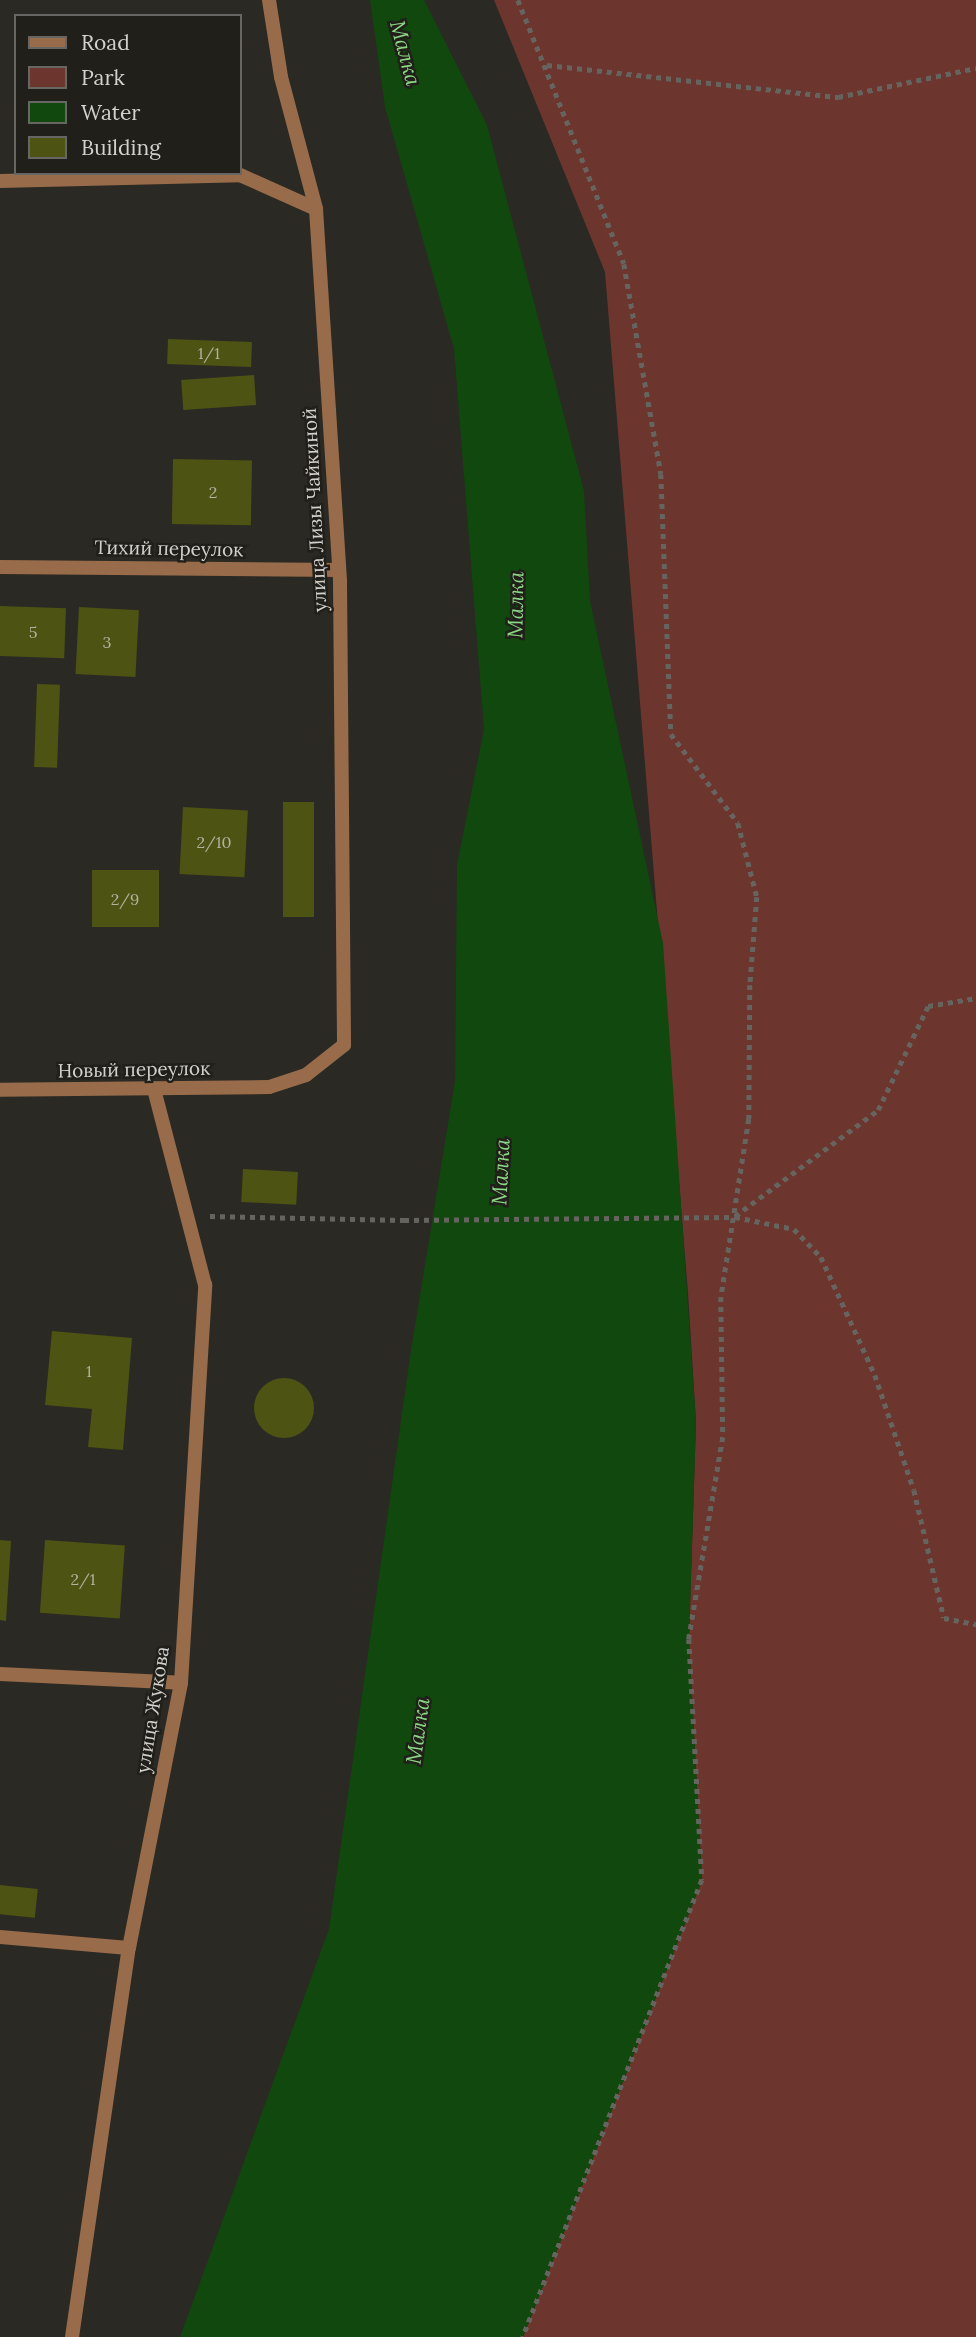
<!DOCTYPE html>
<html>
<head>
<meta charset="utf-8">
<style>
	body { margin:0 }
	#map { position:relative; width:976px; height:2337px; overflow:hidden; background:#2b2923; font-family:Lora,serif }
	div>[style] { position:absolute }
	[style*='--x'] { left:calc(var(--x)*1px); top:calc(var(--y)*1px); width:calc(var(--w)*1px); rotate:calc(var(--a)*1deg) }
	.green>* { inset:0; background:#6c352d }
	.water>* { inset:0; background:#10480e }
	.building>* { inset:0; background:#4d5313; transform-origin:0 0 }
	.round { border-radius:50% }
	.path>* { height:4.5px; margin-top:-2.25px; transform-origin:0; background:repeating-linear-gradient(90deg,#66645f 0 5px,transparent 0 10px) }
	.minor>* { height:14px; margin:-7px; padding:0 7px; transform-origin:7px; border-radius:7px; background:#986c4a }
	span { translate:-50% -50%; white-space:nowrap; text-align:center; line-height:1.15; -webkit-text-stroke:5px #211f1a; paint-order:stroke }
	.number-label { font-size:16px; color:#b2b29e }
	.number-label span { -webkit-text-stroke-width:0 }
	.street-label { font-size:19px; color:#d3d1cd }
	.water-label { font-size:21px; color:#8bd785; font-style:italic }
	.legend { position:absolute; left:14px; top:14px; width:228px; height:161px; box-sizing:border-box; background:#211f1a; border:2px solid #686662; margin:0; padding:9px 12px; list-style:none; font-size:21px; color:#d3d1cd }
	.legend li { display:flex; align-items:center; gap:14px; height:35px }
	.legend b { width:35px; border:2px solid #686662 }
</style>
</head>
<body>
<div id="map">
	<div class="green">
		<div style="clip-path:polygon(494px 0,976px 0,976px 2337px,523px 2337px,702px 1880px,689px 1639px,696px 1422px,688px 1293px,605px 272px)"></div>
	</div>
	<div class="water">
		<div style="clip-path:polygon(370px 0,424px 0,487px 125px,584px 491px,590px 601px,663px 943px,696px 1422px,689px 1639px,702px 1880px,523px 2337px,180px 2337px,329px 1929px,410px 1357px,455px 1081px,457px 865px,484px 729px,454px 349px,385px 107px)"></div>
	</div>
	<div class="building">
		<div style="left:168px;top:339px;width:84px;height:25px;rotate:2deg"></div>
		<div style="left:254px;top:375px;width:30px;height:73px;rotate:86deg"></div>
		<div style="left:173px;top:459px;width:79px;height:65px;rotate:1deg"></div>
		<div style="left:0;top:606px;width:66px;height:50px;rotate:2deg"></div>
		<div style="left:79px;top:607px;width:60px;height:67px;rotate:3deg"></div>
		<div style="left:37px;top:684px;width:23px;height:83px;rotate:2deg"></div>
		<div style="left:283px;top:802px;width:31px;height:115px"></div>
		<div style="left:183px;top:807px;width:65px;height:67px;rotate:3deg"></div>
		<div style="left:159px;top:870px;width:57px;height:67px;rotate:90deg"></div>
		<div style="left:243px;top:1169px;width:55px;height:33px;rotate:3deg"></div>
		<div style="clip-path:polygon(52px 1331px,132px 1338px,123px 1450px,88px 1447px,92px 1409px,45px 1405px)"></div>
		<div class="round" style="left:254px;top:1378px;width:60px;height:60px"></div>
		<div style="clip-path:polygon(0 1540px,11px 1541px,6px 1621px,0 1620px)"></div>
		<div style="left:45px;top:1540px;width:80px;height:73px;rotate:4deg"></div>
		<div style="left:0;top:1885px;width:38px;height:29px;rotate:6deg"></div>
	</div>
	<div class="path">
		<div style="--x:518;--y:0;--w:284;--a:68.1"></div>
		<div style="--x:624;--y:264;--w:213;--a:80"></div>
		<div style="--x:661;--y:474;--w:260;--a:87.8"></div>
		<div style="--x:671;--y:734;--w:111;--a:53"></div>
		<div style="--x:738;--y:823;--w:76;--a:75.6"></div>
		<div style="--x:757;--y:897;--w:88;--a:94.5"></div>
		<div style="--x:750;--y:985;--w:134;--a:90.4"></div>
		<div style="--x:749;--y:1119;--w:180;--a:98.9"></div>
		<div style="--x:721;--y:1297;--w:140;--a:89.2"></div>
		<div style="--x:723;--y:1437;--w:205;--a:99.6"></div>
		<div style="--x:689;--y:1639;--w:241;--a:86.9"></div>
		<div style="--x:702;--y:1880;--w:491;--a:111.4"></div>
		<div style="--x:547;--y:65;--w:293;--a:6.3"></div>
		<div style="--x:838;--y:97;--w:141;--a:-11.9"></div>
		<div style="--x:210;--y:1216;--w:194;--a:1.2"></div>
		<div style="--x:404;--y:1220;--w:331;--a:-0.5"></div>
		<div style="--x:735;--y:1217;--w:60;--a:11.5"></div>
		<div style="--x:794;--y:1229;--w:39;--a:46"></div>
		<div style="--x:821;--y:1257;--w:130;--a:65.4"></div>
		<div style="--x:875;--y:1375;--w:121;--a:71.3"></div>
		<div style="--x:914;--y:1490;--w:131;--a:76.8"></div>
		<div style="--x:944;--y:1618;--w:33;--a:11"></div>
		<div style="--x:735;--y:1216;--w:178;--a:-36.5"></div>
		<div style="--x:878;--y:1110;--w:115;--a:-64.3"></div>
		<div style="--x:928;--y:1006;--w:49;--a:-9.5"></div>
	</div>
	<div class="minor">
		<div style="--x:269;--y:0;--w:78;--a:81.1"></div>
		<div style="--x:281;--y:77;--w:137;--a:75.1"></div>
		<div style="--x:0;--y:181;--w:240;--a:-1.4"></div>
		<div style="--x:240;--y:175;--w:83;--a:24.1"></div>
		<div style="--x:316;--y:209;--w:374;--a:86.3"></div>
		<div style="--x:340;--y:582;--w:463;--a:89.5"></div>
		<div style="--x:344;--y:1045;--w:48;--a:141.7"></div>
		<div style="--x:306;--y:1075;--w:39;--a:162"></div>
		<div style="--x:269;--y:1087;--w:269;--a:179.4"></div>
		<div style="--x:0;--y:567;--w:339;--a:0.5"></div>
		<div style="--x:0;--y:1674;--w:181;--a:2.8"></div>
		<div style="--x:0;--y:1937;--w:129;--a:4.9"></div>
		<div style="--x:72;--y:2337;--w:393;--a:-81.7"></div>
		<div style="--x:129;--y:1948;--w:270;--a:-78.9"></div>
		<div style="--x:181;--y:1683;--w:399;--a:-86.5"></div>
		<div style="--x:205;--y:1285;--w:203;--a:-104.6"></div>
	</div>
	<div class="number-label">
		<span style="left:209px;top:353px">1/1</span>
		<span style="left:213px;top:492px">2</span>
		<span style="left:33px;top:632px">5</span>
		<span style="left:107px;top:642px">3</span>
		<span style="left:214px;top:842px">2/10</span>
		<span style="left:125px;top:899px">2/9</span>
		<span style="left:89px;top:1371px">1</span>
		<span style="left:83px;top:1579px">2/1</span>
	</div>
	<div class="street-label">
		<span style="left:315px;top:510px;rotate:-93deg">улица Лизы Чайкиной</span>
		<span style="left:169px;top:549px;rotate:1deg">Тихий переулок</span>
		<span style="left:134px;top:1070px;rotate:-1deg">Новый переулок</span>
		<span style="left:153px;top:1710px;rotate:-81deg">улица Жукова</span>
	</div>
	<div class="water-label">
		<span style="left:405px;top:53px;rotate:75deg">Малка</span>
		<span style="left:516px;top:605px;rotate:-89deg">Малка</span>
		<span style="left:501px;top:1172px;rotate:-87deg">Малка</span>
		<span style="left:418px;top:1731px;rotate:-82deg">Малка</span>
	</div>
	<ul class="legend">
	<li><b style="height:9px;background:#986c4a"></b>Road</li>
	<li><b style="height:19px;background:#6c352d"></b>Park</li>
	<li><b style="height:19px;background:#10480e"></b>Water</li>
	<li><b style="height:19px;background:#4d5313"></b>Building</li>
	</ul>
</div>
</body>
</html>
